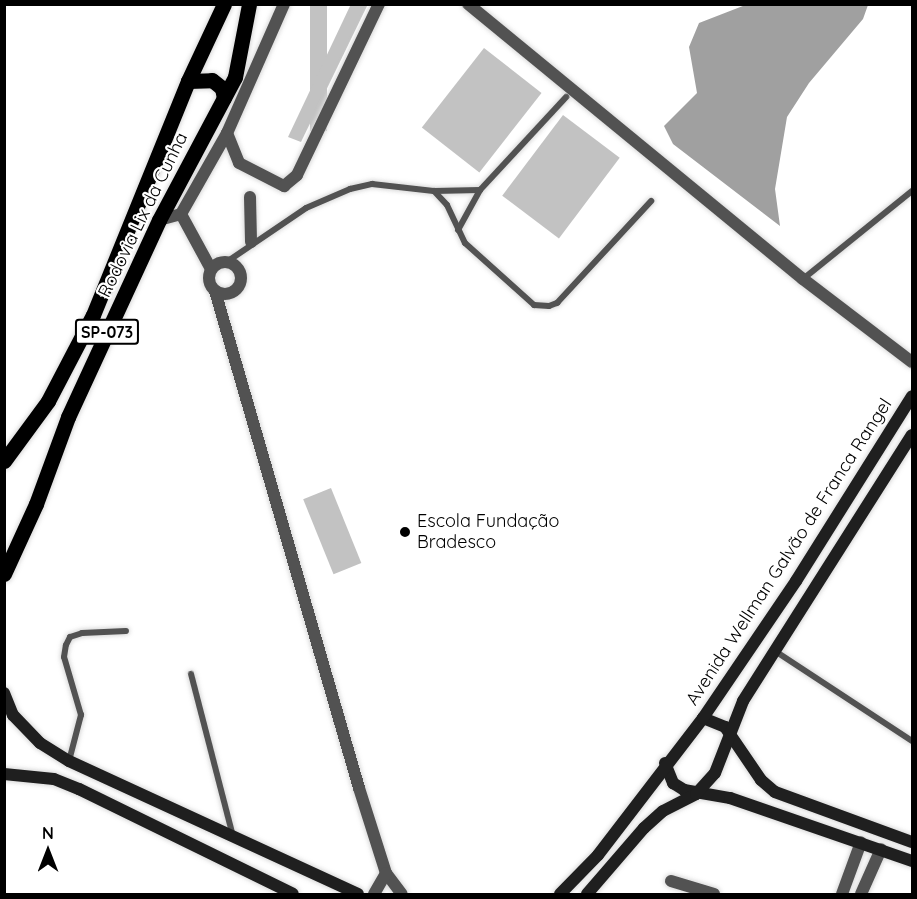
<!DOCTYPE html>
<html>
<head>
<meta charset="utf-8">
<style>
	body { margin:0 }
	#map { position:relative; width:917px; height:899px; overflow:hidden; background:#fff; font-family:Quicksand,sans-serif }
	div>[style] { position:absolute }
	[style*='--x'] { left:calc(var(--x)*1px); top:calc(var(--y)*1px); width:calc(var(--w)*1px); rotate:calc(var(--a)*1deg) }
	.water>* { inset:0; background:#a0a0a0 }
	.building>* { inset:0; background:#c2c2c2; transform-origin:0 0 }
	.roads { filter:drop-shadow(0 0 2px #dbdbdb) drop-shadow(0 0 2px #dbdbdb) }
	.lane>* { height:6px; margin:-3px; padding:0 3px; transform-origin:3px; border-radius:3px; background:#525252 }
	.street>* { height:12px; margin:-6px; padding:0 6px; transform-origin:6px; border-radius:6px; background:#525252 }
	.street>.ring { margin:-6px; padding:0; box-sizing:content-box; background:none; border:12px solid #525252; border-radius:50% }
	.secondary>* { height:12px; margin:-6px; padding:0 6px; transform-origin:6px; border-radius:6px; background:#1f1f1f }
	.primary>* { height:15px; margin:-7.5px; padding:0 7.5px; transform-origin:7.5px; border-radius:7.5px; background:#000 }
	.dots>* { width:16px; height:16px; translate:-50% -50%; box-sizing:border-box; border:3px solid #fff; border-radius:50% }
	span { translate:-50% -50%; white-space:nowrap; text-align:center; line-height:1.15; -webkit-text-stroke:4.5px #fff; paint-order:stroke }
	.shield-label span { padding:2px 4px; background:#fff; border:2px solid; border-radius:4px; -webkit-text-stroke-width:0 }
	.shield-label { font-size:16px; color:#000; font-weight:700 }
	.street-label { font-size:18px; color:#000 }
	.poi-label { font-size:18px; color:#000 }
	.left { translate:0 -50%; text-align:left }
	.frame { position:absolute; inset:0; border:6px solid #000; pointer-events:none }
	.north { position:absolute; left:18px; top:821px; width:60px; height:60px; -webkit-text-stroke:4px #fff; paint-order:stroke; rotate:0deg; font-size:16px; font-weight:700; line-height:24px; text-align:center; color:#000 }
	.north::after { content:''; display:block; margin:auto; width:21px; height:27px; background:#000; clip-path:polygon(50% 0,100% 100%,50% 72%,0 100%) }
</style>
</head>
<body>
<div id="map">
	<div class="water">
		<div style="clip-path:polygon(748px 4px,868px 5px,863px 19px,809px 83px,787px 117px,775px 189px,780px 226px,673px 144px,664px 126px,697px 93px,689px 47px,699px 23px)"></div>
	</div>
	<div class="building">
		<div style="left:310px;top:4px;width:17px;height:127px"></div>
		<div style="clip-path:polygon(351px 4px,368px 4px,301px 142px,288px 137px)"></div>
		<div style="left:484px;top:48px;width:73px;height:101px;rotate:38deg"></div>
		<div style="left:563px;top:115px;width:71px;height:101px;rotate:37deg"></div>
		<div style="left:331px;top:488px;width:81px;height:30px;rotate:68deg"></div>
	</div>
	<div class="roads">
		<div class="lane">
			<div style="--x:434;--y:191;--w:19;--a:47"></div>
			<div style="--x:447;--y:205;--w:42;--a:64.7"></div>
			<div style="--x:465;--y:243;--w:93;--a:41.9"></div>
			<div style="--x:534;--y:305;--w:15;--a:4"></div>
			<div style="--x:549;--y:306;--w:9;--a:-21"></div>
			<div style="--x:557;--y:303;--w:139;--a:-47.3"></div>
			<div style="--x:458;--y:230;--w:46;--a:-61.2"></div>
			<div style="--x:228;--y:261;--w:94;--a:-34.2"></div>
			<div style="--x:306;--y:208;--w:48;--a:-23.4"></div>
			<div style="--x:350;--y:189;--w:23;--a:-13"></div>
			<div style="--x:372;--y:184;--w:62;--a:6.4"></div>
			<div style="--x:434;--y:191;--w:46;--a:-1.2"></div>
			<div style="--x:480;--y:190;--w:127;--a:-47.2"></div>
			<div style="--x:803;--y:279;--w:140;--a:-38.9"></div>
			<div style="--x:775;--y:651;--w:164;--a:33.3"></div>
			<div style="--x:191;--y:674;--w:167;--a:75.5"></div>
			<div style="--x:69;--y:761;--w:48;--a:-75.4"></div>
			<div style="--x:81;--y:715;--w:60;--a:-106.3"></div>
			<div style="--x:64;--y:657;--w:12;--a:-81"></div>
			<div style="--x:66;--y:645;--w:9;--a:-63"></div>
			<div style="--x:70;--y:637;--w:13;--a:-18"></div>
			<div style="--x:82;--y:633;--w:44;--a:-2.6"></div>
		</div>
		<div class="street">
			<div style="--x:284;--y:4;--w:141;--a:113.8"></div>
			<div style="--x:227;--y:133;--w:32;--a:68"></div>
			<div style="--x:239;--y:163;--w:51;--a:27.1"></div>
			<div style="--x:284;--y:186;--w:17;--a:-40"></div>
			<div style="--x:297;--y:175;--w:190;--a:-64.4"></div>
			<div style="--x:468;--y:4;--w:433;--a:39.4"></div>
			<div style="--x:803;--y:279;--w:137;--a:37.3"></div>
			<div style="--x:250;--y:197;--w:45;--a:88.7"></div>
			<div style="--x:181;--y:214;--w:63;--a:61.4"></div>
			<div style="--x:159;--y:220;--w:23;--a:-15"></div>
			<div style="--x:181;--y:214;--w:93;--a:-60.4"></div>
			<div class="ring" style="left:209px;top:262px;width:20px;height:20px"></div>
			<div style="--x:215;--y:291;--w:517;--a:73.84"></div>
			<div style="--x:359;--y:788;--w:89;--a:72.4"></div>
			<div style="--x:386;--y:873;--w:26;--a:53"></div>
			<div style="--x:671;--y:881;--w:45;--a:16.8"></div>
			<div style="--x:374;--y:894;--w:24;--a:-60"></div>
			<div style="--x:842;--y:894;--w:55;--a:-69.9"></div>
			<div style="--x:861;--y:894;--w:49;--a:-66"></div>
		</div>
		<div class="secondary">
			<div style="--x:4;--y:693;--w:24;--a:68"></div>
			<div style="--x:13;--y:715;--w:39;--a:46"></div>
			<div style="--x:40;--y:743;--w:34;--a:32"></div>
			<div style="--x:69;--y:761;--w:318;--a:24.7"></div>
			<div style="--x:703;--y:718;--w:24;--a:22"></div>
			<div style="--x:725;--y:727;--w:64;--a:55.8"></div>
			<div style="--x:761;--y:780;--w:18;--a:41"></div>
			<div style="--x:775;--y:792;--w:146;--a:20.1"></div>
			<div style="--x:665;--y:763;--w:22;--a:68"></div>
			<div style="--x:673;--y:783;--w:13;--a:32"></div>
			<div style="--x:684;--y:790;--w:47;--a:9.9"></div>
			<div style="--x:730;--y:798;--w:193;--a:19.1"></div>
			<div style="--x:4;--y:774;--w:50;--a:5.7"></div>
			<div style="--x:54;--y:779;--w:27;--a:22"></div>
			<div style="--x:79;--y:789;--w:238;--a:26.1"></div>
			<div style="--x:560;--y:894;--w:54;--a:-45.7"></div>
			<div style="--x:598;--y:855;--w:173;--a:-52.5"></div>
			<div style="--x:703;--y:718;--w:166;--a:-55.8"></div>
			<div style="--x:796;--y:581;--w:218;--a:-57.9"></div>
			<div style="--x:587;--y:894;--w:87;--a:-49.2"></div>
			<div style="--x:644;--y:828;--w:25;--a:-42"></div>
			<div style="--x:663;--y:811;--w:37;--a:-27"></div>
			<div style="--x:696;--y:794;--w:28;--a:-48"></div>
			<div style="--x:715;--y:773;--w:77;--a:-68.7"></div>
			<div style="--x:743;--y:701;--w:315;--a:-57.6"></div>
		</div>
		<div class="primary">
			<div style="--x:188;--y:81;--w:24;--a:-2"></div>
			<div style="--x:212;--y:80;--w:13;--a:39"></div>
			<div style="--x:222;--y:88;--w:10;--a:79"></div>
			<div style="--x:4;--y:461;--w:74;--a:-53.7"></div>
			<div style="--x:48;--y:401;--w:97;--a:-62.4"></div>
			<div style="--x:93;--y:315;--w:253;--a:-67.9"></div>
			<div style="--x:188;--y:81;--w:85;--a:-64.9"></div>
			<div style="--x:4;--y:574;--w:77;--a:-65.4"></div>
			<div style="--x:36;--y:504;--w:93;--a:-69.8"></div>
			<div style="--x:68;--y:417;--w:217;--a:-65.2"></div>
			<div style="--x:159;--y:220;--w:162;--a:-62"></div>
			<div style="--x:235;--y:77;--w:74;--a:-79.1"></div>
		</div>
	</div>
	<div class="dots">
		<div style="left:405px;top:532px;background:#000"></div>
	</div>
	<div class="shield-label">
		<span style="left:107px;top:332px">SP-073</span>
	</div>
	<div class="street-label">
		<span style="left:143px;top:215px;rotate:-64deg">Rodovia Lix da Cunha</span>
		<span style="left:789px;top:552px;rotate:-57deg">Avenida Wellman Galvão de Franca Rangel</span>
	</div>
	<div class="poi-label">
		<span class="left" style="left:417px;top:532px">Escola Fundação<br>Bradesco</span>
	</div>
	<div class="frame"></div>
	<div class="north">N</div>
</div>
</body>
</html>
